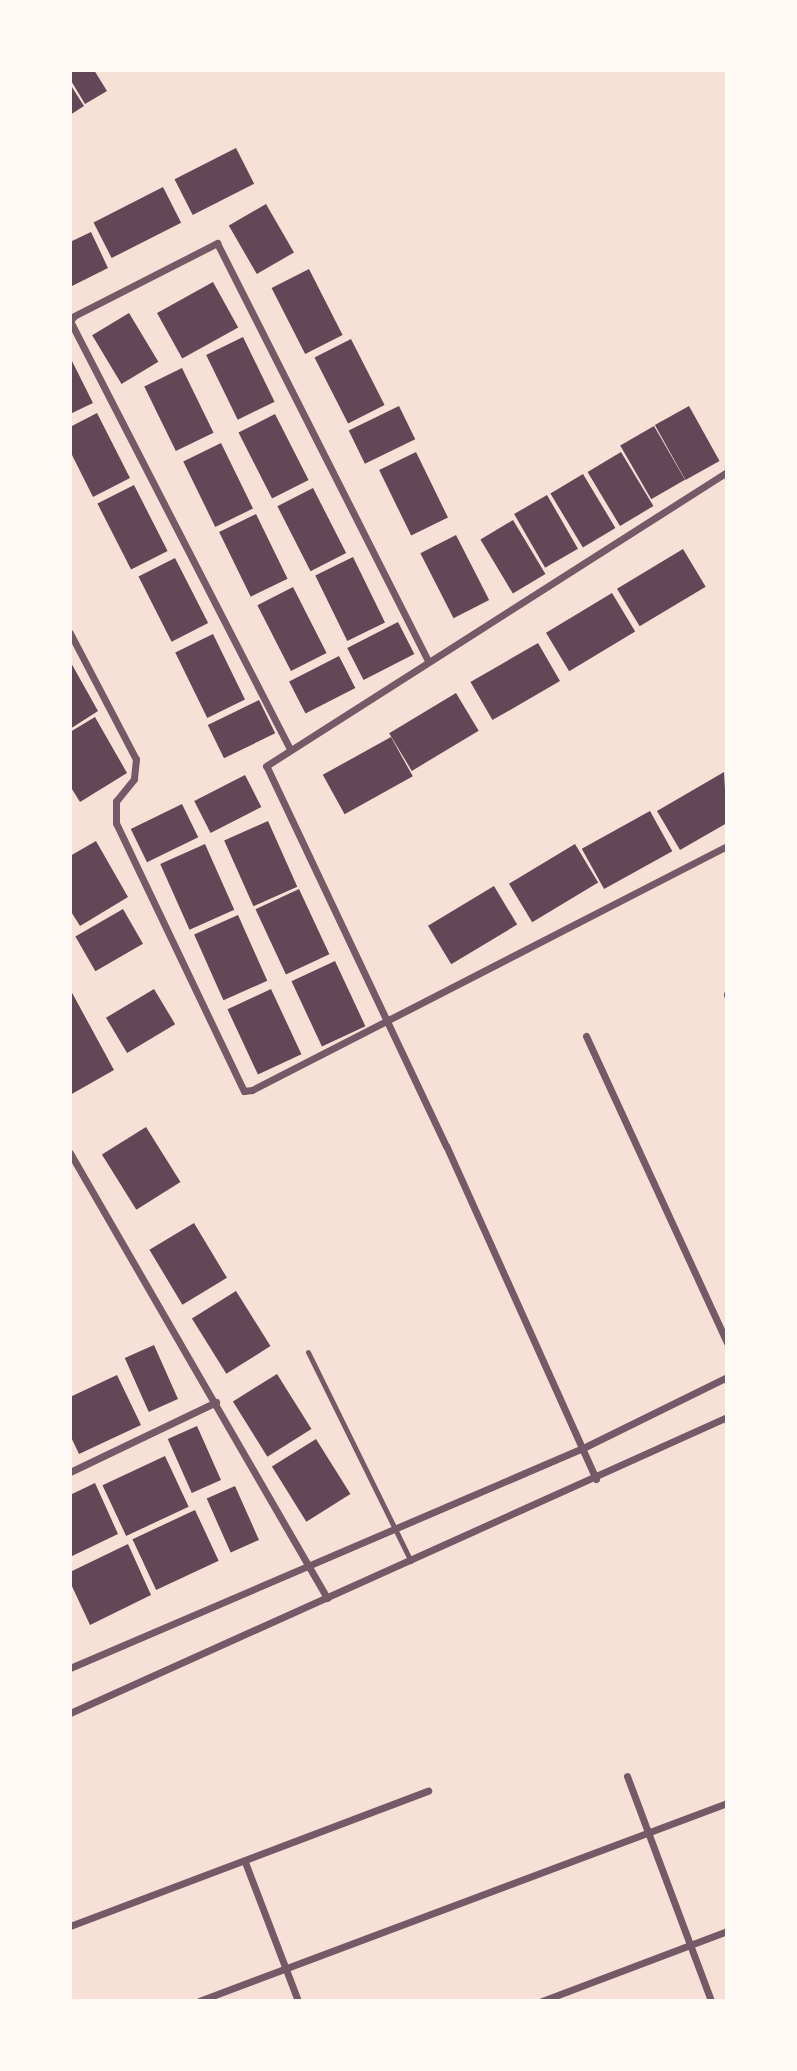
<!DOCTYPE html>
<html>
<head>
<meta charset="utf-8">
<style>
	body { margin:0 }
	#map { position:relative; width:797px; height:2071px; overflow:hidden; background:#f7e1d7; font-family:Quicksand,sans-serif }
	div>[style] { position:absolute }
	[style*='--x'] { left:calc(var(--x)*1px); top:calc(var(--y)*1px); width:calc(var(--w)*1px); rotate:calc(var(--a)*1deg) }
	.building>* { inset:0; background:#644757; transform-origin:0 0 }
	.service>* { height:5px; margin:-2.5px; padding:0 2.5px; transform-origin:2.5px; border-radius:2.5px; background:#755966 }
	.minor>* { height:7px; margin:-3.5px; padding:0 3.5px; transform-origin:3.5px; border-radius:3.5px; background:#755966 }
	span { translate:-50% -50%; white-space:nowrap; text-align:center; line-height:1.15; -webkit-text-stroke:7px #fffaf5; paint-order:stroke }
	.frame { position:absolute; inset:0; border:72px solid #fffaf5; pointer-events:none }
</style>
</head>
<body>
<div id="map">
	<div class="building">
		<div style="clip-path:polygon(70px 70px,94px 70px,107px 91px,85px 104px,70px 79px)"></div>
		<div style="clip-path:polygon(70px 84px,84px 106px,70px 115px)"></div>
		<div style="left:236px;top:148px;width:40px;height:69px;rotate:63deg"></div>
		<div style="left:163px;top:187px;width:40px;height:78px;rotate:63deg"></div>
		<div style="left:266px;top:204px;width:56px;height:43px;rotate:60deg"></div>
		<div style="clip-path:polygon(91px 232px,108px 268px,70px 287px,70px 242px)"></div>
		<div style="left:309px;top:269px;width:74px;height:42px;rotate:63deg"></div>
		<div style="left:213px;top:282px;width:52px;height:64px;rotate:61deg"></div>
		<div style="left:129px;top:313px;width:57px;height:43px;rotate:59deg"></div>
		<div style="left:243px;top:337px;width:72px;height:41px;rotate:64deg"></div>
		<div style="left:351px;top:339px;width:74px;height:41px;rotate:63deg"></div>
		<div style="clip-path:polygon(70px 357px,93px 403px,70px 414px)"></div>
		<div style="left:182px;top:368px;width:72px;height:42px;rotate:64deg"></div>
		<div style="left:399px;top:406px;width:37px;height:56px;rotate:64deg"></div>
		<div style="left:689px;top:406px;width:63px;height:39px;rotate:61deg"></div>
		<div style="clip-path:polygon(97px 413px,130px 478px,93px 497px,70px 451px,70px 427px)"></div>
		<div style="left:275px;top:414px;width:74px;height:41px;rotate:63deg"></div>
		<div style="left:654px;top:426px;width:62px;height:39px;rotate:60deg"></div>
		<div style="left:221px;top:443px;width:73px;height:42px;rotate:64deg"></div>
		<div style="left:416px;top:452px;width:73px;height:41px;rotate:64deg"></div>
		<div style="left:621px;top:452px;width:63px;height:39px;rotate:59deg"></div>
		<div style="left:583px;top:474px;width:63px;height:38px;rotate:59deg"></div>
		<div style="left:134px;top:485px;width:74px;height:41px;rotate:63deg"></div>
		<div style="left:313px;top:488px;width:73px;height:40px;rotate:63deg"></div>
		<div style="left:547px;top:495px;width:62px;height:38px;rotate:60deg"></div>
		<div style="left:256px;top:514px;width:72px;height:41px;rotate:64deg"></div>
		<div style="left:513px;top:520px;width:63px;height:38px;rotate:59deg"></div>
		<div style="left:456px;top:535px;width:73px;height:40px;rotate:63deg"></div>
		<div style="left:683px;top:549px;width:44px;height:77px;rotate:59deg"></div>
		<div style="left:353px;top:557px;width:73px;height:42px;rotate:64deg"></div>
		<div style="left:175px;top:558px;width:73px;height:41px;rotate:63deg"></div>
		<div style="left:293px;top:587px;width:74px;height:40px;rotate:63deg"></div>
		<div style="left:612px;top:593px;width:45px;height:77px;rotate:59deg"></div>
		<div style="left:398px;top:622px;width:36px;height:57px;rotate:63deg"></div>
		<div style="left:213px;top:634px;width:73px;height:42px;rotate:64deg"></div>
		<div style="left:538px;top:643px;width:44px;height:78px;rotate:60deg"></div>
		<div style="left:339px;top:656px;width:36px;height:56px;rotate:63deg"></div>
		<div style="clip-path:polygon(70px 661px,98px 711px,70px 729px)"></div>
		<div style="left:456px;top:693px;width:44px;height:78px;rotate:59deg"></div>
		<div style="left:259px;top:700px;width:37px;height:57px;rotate:64deg"></div>
		<div style="clip-path:polygon(95px 717px,127px 773px,80px 802px,70px 786px,70px 732px)"></div>
		<div style="left:391px;top:737px;width:45px;height:78px;rotate:61deg"></div>
		<div style="clip-path:polygon(724px 772px,727px 823px,680px 850px,657px 811px)"></div>
		<div style="left:245px;top:775px;width:36px;height:57px;rotate:63deg"></div>
		<div style="left:182px;top:804px;width:37px;height:57px;rotate:64deg"></div>
		<div style="left:650px;top:811px;width:46px;height:78px;rotate:61deg"></div>
		<div style="left:268px;top:821px;width:72px;height:48px;rotate:66deg"></div>
		<div style="clip-path:polygon(96px 841px,128px 897px,80px 926px,70px 910px,70px 856px)"></div>
		<div style="left:205px;top:844px;width:72px;height:49px;rotate:66deg"></div>
		<div style="left:575px;top:844px;width:45px;height:77px;rotate:59deg"></div>
		<div style="left:494px;top:886px;width:45px;height:77px;rotate:59deg"></div>
		<div style="left:299px;top:889px;width:72px;height:48px;rotate:65deg"></div>
		<div style="left:123px;top:909px;width:40px;height:55px;rotate:60deg"></div>
		<div style="left:238px;top:915px;width:72px;height:48px;rotate:66deg"></div>
		<div style="left:335px;top:961px;width:72px;height:48px;rotate:65deg"></div>
		<div style="clip-path:polygon(70px 989px,114px 1070px,70px 1095px)"></div>
		<div style="left:154px;top:989px;width:41px;height:56px;rotate:59deg"></div>
		<div style="left:271px;top:989px;width:72px;height:48px;rotate:65deg"></div>
		<div style="left:146px;top:1127px;width:65px;height:52px;rotate:58deg"></div>
		<div style="left:194px;top:1223px;width:64px;height:52px;rotate:59deg"></div>
		<div style="left:236px;top:1291px;width:65px;height:52px;rotate:58deg"></div>
		<div style="left:154px;top:1345px;width:59px;height:32px;rotate:66deg"></div>
		<div style="left:277px;top:1374px;width:65px;height:52px;rotate:58deg"></div>
		<div style="clip-path:polygon(117px 1375px,141px 1425px,79px 1454px,70px 1435px,70px 1397px)"></div>
		<div style="left:197px;top:1426px;width:59px;height:32px;rotate:66deg"></div>
		<div style="left:316px;top:1439px;width:65px;height:52px;rotate:58deg"></div>
		<div style="left:165px;top:1456px;width:56px;height:69px;rotate:65deg"></div>
		<div style="clip-path:polygon(95px 1483px,118px 1534px,70px 1557px,70px 1495px)"></div>
		<div style="left:235px;top:1486px;width:59px;height:31px;rotate:66deg"></div>
		<div style="left:195px;top:1510px;width:56px;height:69px;rotate:65deg"></div>
		<div style="clip-path:polygon(128px 1544px,151px 1595px,90px 1625px,70px 1582px,70px 1572px)"></div>
	</div>
	<div class="service">
		<div style="--x:308;--y:1352;--w:233;--a:63.8"></div>
	</div>
	<div class="minor">
		<div style="--x:70;--y:633;--w:142;--a:62.4"></div>
		<div style="--x:136;--y:759;--w:20;--a:96"></div>
		<div style="--x:134;--y:779;--w:28;--a:129"></div>
		<div style="--x:116;--y:801;--w:22;--a:90"></div>
		<div style="--x:116;--y:823;--w:297;--a:64.5"></div>
		<div style="--x:244;--y:1091;--w:8;--a:-7"></div>
		<div style="--x:252;--y:1090;--w:534;--a:-27.19"></div>
		<div style="--x:290;--y:749;--w:481;--a:-117.2"></div>
		<div style="--x:70;--y:321;--w:6;--a:-51"></div>
		<div style="--x:74;--y:316;--w:161;--a:-27"></div>
		<div style="--x:217;--y:243;--w:468;--a:63.2"></div>
		<div style="--x:727;--y:994;--w:1;--a:90"></div>
		<div style="--x:586;--y:1036;--w:337;--a:65.3"></div>
		<div style="--x:70;--y:1153;--w:514;--a:59.99"></div>
		<div style="--x:70;--y:1472;--w:162;--a:-25.6"></div>
		<div style="--x:596;--y:1479;--w:365;--a:-114.2"></div>
		<div style="--x:446;--y:1146;--w:420;--a:-115.3"></div>
		<div style="--x:266;--y:766;--w:547;--a:-32.53"></div>
		<div style="--x:70;--y:1668;--w:558;--a:-23.21"></div>
		<div style="--x:583;--y:1448;--w:161;--a:-26.2"></div>
		<div style="--x:70;--y:1713;--w:721;--a:-24.25"></div>
		<div style="--x:627;--y:1776;--w:240;--a:69.5"></div>
		<div style="--x:245;--y:1862;--w:149;--a:69.1"></div>
		<div style="--x:70;--y:1926;--w:383;--a:-20.7"></div>
		<div style="--x:199;--y:2001;--w:564;--a:-20.56"></div>
		<div style="--x:542;--y:2001;--w:198;--a:-20.7"></div>
	</div>
	<div class="frame"></div>
</div>
</body>
</html>
